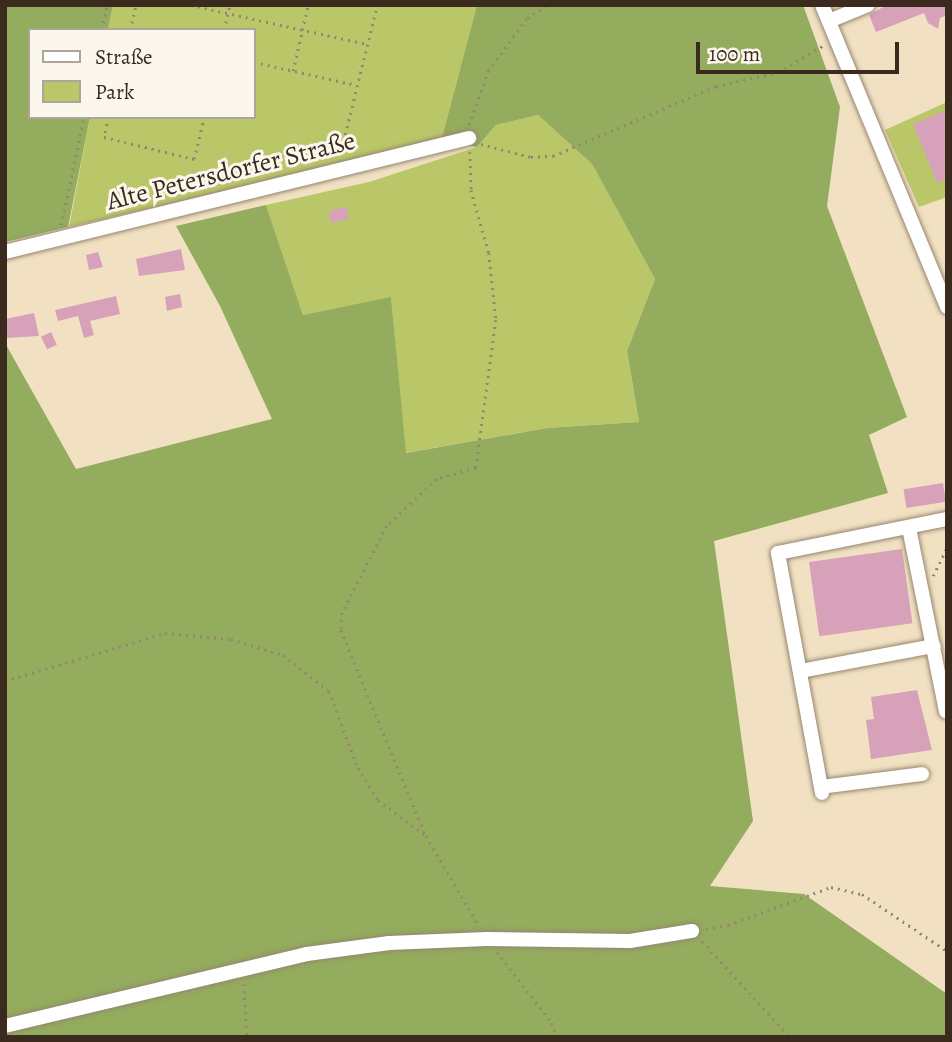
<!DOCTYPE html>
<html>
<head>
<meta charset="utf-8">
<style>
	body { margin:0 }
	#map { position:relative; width:952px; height:1042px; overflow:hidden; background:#f1e1c2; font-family:Alegreya,serif }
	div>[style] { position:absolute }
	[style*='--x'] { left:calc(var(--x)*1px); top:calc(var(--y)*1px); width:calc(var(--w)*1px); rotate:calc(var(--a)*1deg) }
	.green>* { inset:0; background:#bac769 }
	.forest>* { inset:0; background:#93ac5d }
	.building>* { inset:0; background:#d7a2b9; transform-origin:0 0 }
	.path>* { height:2.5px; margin-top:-1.25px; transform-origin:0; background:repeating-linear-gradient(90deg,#968670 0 2px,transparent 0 7px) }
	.roads { filter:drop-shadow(0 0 2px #968670) drop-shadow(0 0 2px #968670) }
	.minor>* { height:14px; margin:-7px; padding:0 7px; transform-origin:7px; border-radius:7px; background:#fff }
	span { translate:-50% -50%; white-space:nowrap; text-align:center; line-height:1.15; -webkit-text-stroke:6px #fbf7ec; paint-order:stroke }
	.street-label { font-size:26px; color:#3b2a1e }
	.frame { position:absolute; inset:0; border:7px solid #3b2a1e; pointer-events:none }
	.legend { position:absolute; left:28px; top:28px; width:228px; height:91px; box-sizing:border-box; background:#fbf7ec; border:2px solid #aea59a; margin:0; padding:9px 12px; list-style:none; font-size:21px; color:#3b2a1e }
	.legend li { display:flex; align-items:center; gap:14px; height:35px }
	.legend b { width:35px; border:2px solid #aea59a }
	.scale { position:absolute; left:696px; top:42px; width:203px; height:32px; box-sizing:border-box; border:4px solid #3b2a1e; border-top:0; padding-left:9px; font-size:21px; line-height:24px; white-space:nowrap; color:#3b2a1e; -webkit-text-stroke:5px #fbf7ec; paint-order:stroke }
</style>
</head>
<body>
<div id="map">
	<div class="green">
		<div style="clip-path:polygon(113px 5px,477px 5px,441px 141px,69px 227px,90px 117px,254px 117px,254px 30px,108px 30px)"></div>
		<div style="clip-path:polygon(947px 102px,947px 197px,919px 207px,885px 130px)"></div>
		<div style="clip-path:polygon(538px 115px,592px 164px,655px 279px,627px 351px,639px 422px,547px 428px,405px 453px,391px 298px,303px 315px,266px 205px,369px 182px,477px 147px,496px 125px)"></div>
	</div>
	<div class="forest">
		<div style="clip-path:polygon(5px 5px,113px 5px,108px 30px,30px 30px,30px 117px,90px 117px,68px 227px,5px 242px)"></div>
		<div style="clip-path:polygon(477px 5px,803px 5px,840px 107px,827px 206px,907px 417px,869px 435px,888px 493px,714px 541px,753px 821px,710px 886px,804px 894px,947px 994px,947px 1037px,5px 1037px,5px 343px,76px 469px,272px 419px,220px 306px,176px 226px,266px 205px,303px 315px,391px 297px,406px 453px,547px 428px,639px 422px,627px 351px,655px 279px,592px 164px,538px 115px,496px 125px,477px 147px,441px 141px)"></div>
	</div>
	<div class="building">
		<div style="clip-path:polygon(887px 5px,947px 5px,947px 15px,940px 18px,938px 29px,928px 23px,924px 13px,876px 32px,869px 15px)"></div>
		<div style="clip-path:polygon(942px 112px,947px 113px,947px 179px,937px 183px,913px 124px)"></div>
		<div style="left:346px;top:207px;width:12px;height:18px;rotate:76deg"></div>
		<div style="clip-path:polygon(181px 249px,185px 270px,139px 276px,136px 259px)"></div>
		<div style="clip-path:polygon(98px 252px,103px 267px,89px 270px,86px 255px)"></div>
		<div style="clip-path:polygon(180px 294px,182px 307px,167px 311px,165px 297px)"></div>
		<div style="clip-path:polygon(116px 296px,120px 314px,90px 321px,94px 335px,84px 338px,78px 316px,58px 321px,55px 310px)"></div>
		<div style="clip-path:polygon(34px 313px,39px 336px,5px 338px,5px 319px)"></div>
		<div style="left:51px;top:332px;width:14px;height:11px;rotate:65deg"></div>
		<div style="left:943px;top:483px;width:19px;height:40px;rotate:81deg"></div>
		<div style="left:902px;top:549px;width:75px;height:94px;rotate:82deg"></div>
		<div style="clip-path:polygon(917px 690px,932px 750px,871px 759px,866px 720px,874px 719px,871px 697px)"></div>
	</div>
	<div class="path">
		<div style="--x:191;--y:5;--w:180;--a:12.5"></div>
		<div style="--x:102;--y:30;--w:25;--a:-79"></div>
		<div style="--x:130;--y:30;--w:26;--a:-77"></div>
		<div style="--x:224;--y:30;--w:26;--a:-77"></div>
		<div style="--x:254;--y:62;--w:105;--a:12.7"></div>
		<div style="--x:293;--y:71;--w:68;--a:-77.2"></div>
		<div style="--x:109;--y:117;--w:21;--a:104"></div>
		<div style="--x:104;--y:137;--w:93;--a:13.7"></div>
		<div style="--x:194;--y:159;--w:43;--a:-76.6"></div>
		<div style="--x:469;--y:125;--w:57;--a:-70.6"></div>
		<div style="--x:488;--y:71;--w:66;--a:-53.7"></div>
		<div style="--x:527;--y:18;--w:24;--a:-33"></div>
		<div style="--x:481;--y:144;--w:52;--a:14.6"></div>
		<div style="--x:531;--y:157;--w:22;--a:-3"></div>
		<div style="--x:553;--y:156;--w:177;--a:-23.2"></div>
		<div style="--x:716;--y:86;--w:64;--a:-12.7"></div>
		<div style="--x:778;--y:72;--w:53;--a:-30.4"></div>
		<div style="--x:470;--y:152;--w:38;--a:88"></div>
		<div style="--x:471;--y:190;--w:66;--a:74.1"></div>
		<div style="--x:489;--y:253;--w:67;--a:84"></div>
		<div style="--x:496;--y:320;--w:149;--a:97.7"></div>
		<div style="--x:476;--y:468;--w:41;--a:164.2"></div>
		<div style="--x:437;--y:479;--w:69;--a:136.8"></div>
		<div style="--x:387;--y:526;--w:98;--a:117.3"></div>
		<div style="--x:342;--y:613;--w:17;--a:93"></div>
		<div style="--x:341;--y:630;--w:223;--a:67.6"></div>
		<div style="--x:426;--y:836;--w:104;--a:59.5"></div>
		<div style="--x:340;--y:155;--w:154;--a:-76.1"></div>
		<div style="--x:61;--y:225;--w:110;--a:-78"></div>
		<div style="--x:933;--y:576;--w:32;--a:-64"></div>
		<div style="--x:5;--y:681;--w:167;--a:-16.7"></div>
		<div style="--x:165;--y:633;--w:66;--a:5.2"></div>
		<div style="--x:231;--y:639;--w:54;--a:17.1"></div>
		<div style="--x:283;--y:655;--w:58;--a:38"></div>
		<div style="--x:329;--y:691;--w:82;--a:69.4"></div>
		<div style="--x:358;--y:768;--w:38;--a:58"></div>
		<div style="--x:378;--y:800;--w:60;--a:36.9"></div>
		<div style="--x:706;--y:929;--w:22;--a:-10"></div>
		<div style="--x:728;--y:925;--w:110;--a:-20.3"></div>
		<div style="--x:831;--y:887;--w:32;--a:13"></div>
		<div style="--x:862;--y:894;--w:102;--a:33.8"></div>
		<div style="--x:702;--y:941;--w:130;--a:47.5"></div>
		<div style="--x:497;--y:952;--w:90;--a:52.2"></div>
		<div style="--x:552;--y:1023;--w:15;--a:70"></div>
		<div style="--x:244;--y:984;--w:53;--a:86.8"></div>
	</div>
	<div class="roads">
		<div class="minor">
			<div style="--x:822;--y:5;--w:327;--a:67.5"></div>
			<div style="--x:829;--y:21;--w:42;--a:-22.3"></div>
			<div style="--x:5;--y:252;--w:478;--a:-13.8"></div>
			<div style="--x:909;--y:528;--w:187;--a:78.6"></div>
			<div style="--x:800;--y:671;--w:136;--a:-10.6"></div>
			<div style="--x:821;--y:787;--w:102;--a:-7.3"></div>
			<div style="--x:822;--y:793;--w:244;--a:-100.4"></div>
			<div style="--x:778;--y:553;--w:172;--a:-11.4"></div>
			<div style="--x:5;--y:1026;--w:310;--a:-13.4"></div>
			<div style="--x:307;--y:954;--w:83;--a:-7.6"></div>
			<div style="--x:389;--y:943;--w:98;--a:-2.3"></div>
			<div style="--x:487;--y:939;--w:143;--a:0.8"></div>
			<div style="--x:630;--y:941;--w:63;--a:-9.2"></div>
		</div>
	</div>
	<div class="street-label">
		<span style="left:231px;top:171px;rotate:-14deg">Alte Petersdorfer Straße</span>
	</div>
	<div class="frame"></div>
	<ul class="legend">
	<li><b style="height:9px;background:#fff"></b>Straße</li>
	<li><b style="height:19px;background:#bac769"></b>Park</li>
	</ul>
	<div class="scale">100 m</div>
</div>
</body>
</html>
